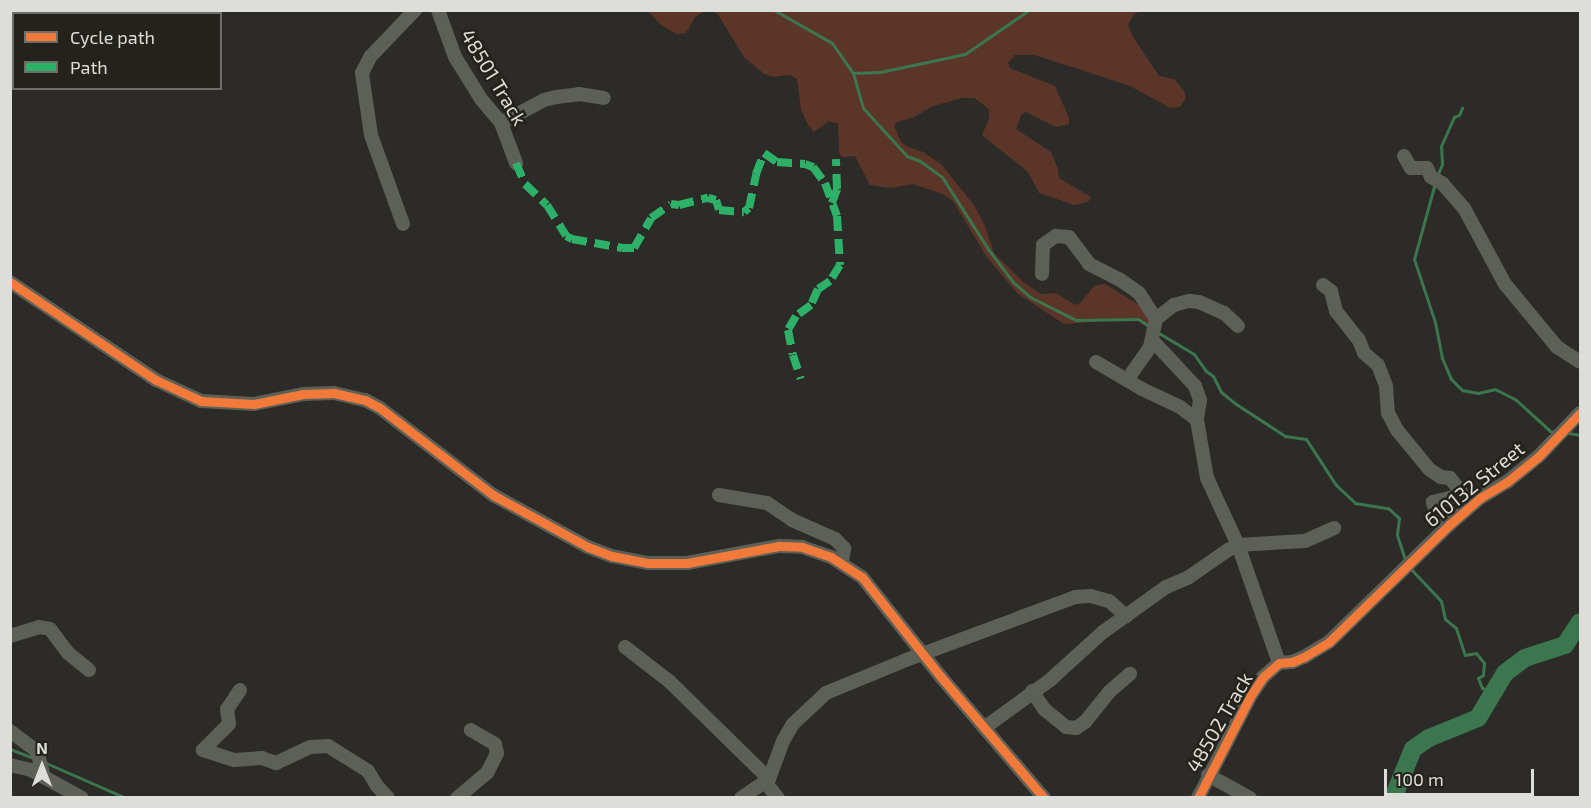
<!DOCTYPE html>
<html>
<head>
<meta charset="utf-8">
<style>
	body { margin:0 }
	#map { position:relative; width:1591px; height:808px; overflow:hidden; background:#2c2b27; font-family:"Exo 2",sans-serif }
	div>[style] { position:absolute }
	[style*='--x'] { left:calc(var(--x)*1px); top:calc(var(--y)*1px); width:calc(var(--w)*1px); rotate:calc(var(--a)*1deg) }
	.green>* { inset:0; background:#5b3528 }
	.stream>* { height:3px; margin:-1.5px; padding:0 1.5px; transform-origin:1.5px; border-radius:1.5px; background:#3b764f }
	.river>* { height:18px; margin:-9px; padding:0 9px; transform-origin:9px; border-radius:9px; background:#3b764f }
	.minor>* { height:14px; margin:-7px; padding:0 7px; transform-origin:7px; border-radius:7px; background:#5d6057 }
	.quiet>* { height:8px; margin-top:-4px; transform-origin:0; background:repeating-linear-gradient(90deg,#2db169 0 15px,transparent 0 23px) }
	.cycleway>* { height:9px; margin:-4.5px; padding:0 4.5px; transform-origin:4.5px; border-radius:4.5px; background:#f17a3a }
	span { translate:-50% -50%; white-space:nowrap; text-align:center; line-height:1.15; -webkit-text-stroke:5px #24221d; paint-order:stroke }
	.street-label { font-size:20px; color:#ddddd9 }
	.frame { position:absolute; inset:0; border:12px solid #ddddd9; pointer-events:none }
	.legend { position:absolute; left:12px; top:12px; width:210px; height:78px; box-sizing:border-box; background:#24221d; border:2px solid #6e6d68; margin:0; padding:8px 10px; list-style:none; font-size:18px; color:#ddddd9 }
	.legend li { display:flex; align-items:center; gap:12px; height:30px }
	.legend b { width:30px; border:2px solid #6e6d68 }
	.north { position:absolute; left:12px; top:736px; width:60px; height:60px; -webkit-text-stroke:4px #24221d; paint-order:stroke; rotate:0deg; font-size:16px; font-weight:700; line-height:24px; text-align:center; color:#ddddd9 }
	.north::after { content:''; display:block; margin:auto; width:21px; height:27px; background:#ddddd9; clip-path:polygon(50% 0,100% 100%,50% 72%,0 100%) }
	.scale { position:absolute; left:1384px; top:769px; width:150px; height:27px; box-sizing:border-box; border:3px solid #ddddd9; border-top:0; padding-left:8px; font-size:18px; line-height:21px; white-space:nowrap; color:#ddddd9; -webkit-text-stroke:4px #24221d; paint-order:stroke }
</style>
</head>
<body>
<div id="map">
	<div class="green">
		<div style="clip-path:polygon(648px 11px,705px 11px,695px 17px,686px 33px,677px 34px,661px 25px)"></div>
		<div style="clip-path:polygon(708px 11px,1145px 11px,1135px 13px,1128px 25px,1133px 37px,1159px 76px,1174px 79px,1184px 91px,1186px 98px,1180px 107px,1170px 108px,1130px 86px,1035px 55px,1015px 55px,1008px 62px,1010px 68px,1055px 86px,1069px 118px,1069px 124px,1056px 127px,1026px 112px,1021px 115px,1016px 129px,1051px 152px,1058px 169px,1059px 178px,1091px 197px,1088px 202px,1074px 205px,1039px 193px,1028px 172px,982px 135px,989px 119px,989px 109px,974px 98px,962px 98px,933px 106px,914px 117px,897px 122px,894px 126px,901px 142px,908px 147px,923px 152px,941px 164px,974px 205px,985px 226px,994px 253px,1024px 283px,1041px 294px,1056px 293px,1075px 305px,1080px 303px,1094px 286px,1105px 284px,1139px 305px,1150px 319px,1149px 325px,1135px 319px,1064px 324px,1017px 293px,986px 256px,953px 201px,943px 194px,913px 184px,891px 188px,870px 185px,855px 156px,842px 157px,839px 153px,838px 124px,829px 121px,814px 132px,808px 125px,801px 110px,797px 79px,790px 75px,773px 77px,764px 74px,744px 57px,717px 13px)"></div>
	</div>
	<div class="stream">
		<div style="--x:774;--y:10;--w:67;--a:29.6"></div>
		<div style="--x:832;--y:43;--w:37;--a:55"></div>
		<div style="--x:853;--y:73;--w:36;--a:74"></div>
		<div style="--x:863;--y:108;--w:65;--a:47.5"></div>
		<div style="--x:907;--y:156;--w:14;--a:21"></div>
		<div style="--x:920;--y:161;--w:27;--a:36"></div>
		<div style="--x:942;--y:177;--w:85;--a:57.4"></div>
		<div style="--x:988;--y:249;--w:41;--a:52.9"></div>
		<div style="--x:1013;--y:282;--w:23;--a:41"></div>
		<div style="--x:1030;--y:297;--w:51;--a:26.6"></div>
		<div style="--x:1076;--y:320;--w:62;--a:-0.9"></div>
		<div style="--x:1138;--y:319;--w:14;--a:34"></div>
		<div style="--x:853;--y:73;--w:27;--a:-2"></div>
		<div style="--x:880;--y:72;--w:87;--a:-12"></div>
		<div style="--x:965;--y:54;--w:78;--a:-34.5"></div>
		<div style="--x:1437;--y:176;--w:13;--a:-67"></div>
		<div style="--x:1442;--y:164;--w:18;--a:-93"></div>
		<div style="--x:1441;--y:146;--w:32;--a:-66"></div>
		<div style="--x:1454;--y:117;--w:5;--a:-22"></div>
		<div style="--x:1459;--y:115;--w:8;--a:-67"></div>
		<div style="--x:1435;--y:183;--w:79;--a:105.4"></div>
		<div style="--x:1414;--y:259;--w:66;--a:71.6"></div>
		<div style="--x:1435;--y:322;--w:37;--a:79"></div>
		<div style="--x:1442;--y:358;--w:23;--a:67"></div>
		<div style="--x:1451;--y:379;--w:16;--a:45"></div>
		<div style="--x:1462;--y:390;--w:16;--a:11"></div>
		<div style="--x:1478;--y:393;--w:17;--a:-13"></div>
		<div style="--x:1495;--y:389;--w:22;--a:27"></div>
		<div style="--x:1515;--y:399;--w:47;--a:42.4"></div>
		<div style="--x:1550;--y:431;--w:5;--a:11"></div>
		<div style="--x:1157;--y:332;--w:43;--a:30.7"></div>
		<div style="--x:1194;--y:354;--w:21;--a:55"></div>
		<div style="--x:1206;--y:371;--w:9;--a:36"></div>
		<div style="--x:1213;--y:376;--w:18;--a:63"></div>
		<div style="--x:1221;--y:392;--w:19;--a:39"></div>
		<div style="--x:1236;--y:404;--w:59;--a:33.1"></div>
		<div style="--x:1285;--y:436;--w:21;--a:8"></div>
		<div style="--x:1306;--y:439;--w:55;--a:56.9"></div>
		<div style="--x:1336;--y:485;--w:26;--a:43"></div>
		<div style="--x:1355;--y:503;--w:33;--a:9"></div>
		<div style="--x:1388;--y:508;--w:15;--a:42"></div>
		<div style="--x:1399;--y:518;--w:17;--a:97"></div>
		<div style="--x:1397;--y:535;--w:29;--a:72"></div>
		<div style="--x:1568;--y:433;--w:12;--a:9"></div>
		<div style="--x:1410;--y:568;--w:45;--a:46.8"></div>
		<div style="--x:1441;--y:601;--w:18;--a:77"></div>
		<div style="--x:1445;--y:619;--w:14;--a:39"></div>
		<div style="--x:1456;--y:628;--w:28;--a:72"></div>
		<div style="--x:1465;--y:655;--w:11;--a:-10"></div>
		<div style="--x:1476;--y:653;--w:13;--a:51"></div>
		<div style="--x:1484;--y:663;--w:12;--a:95"></div>
		<div style="--x:1483;--y:675;--w:6;--a:149"></div>
		<div style="--x:1478;--y:678;--w:11;--a:68"></div>
		<div style="--x:1482;--y:688;--w:13;--a:18"></div>
		<div style="--x:10;--y:749;--w:26;--a:21"></div>
		<div style="--x:46;--y:763;--w:87;--a:23.6"></div>
	</div>
	<div class="river">
		<div style="--x:1393;--y:798;--w:53;--a:-67.8"></div>
		<div style="--x:1413;--y:749;--w:19;--a:-35"></div>
		<div style="--x:1429;--y:738;--w:53;--a:-22.2"></div>
		<div style="--x:1478;--y:718;--w:52;--a:-59"></div>
		<div style="--x:1505;--y:673;--w:25;--a:-37"></div>
		<div style="--x:1525;--y:658;--w:42;--a:-18"></div>
		<div style="--x:1565;--y:645;--w:27;--a:-57"></div>
	</div>
	<div class="minor">
		<div style="--x:438;--y:10;--w:50;--a:70.1"></div>
		<div style="--x:455;--y:57;--w:49;--a:58.2"></div>
		<div style="--x:481;--y:99;--w:31;--a:50"></div>
		<div style="--x:501;--y:123;--w:43;--a:69.4"></div>
		<div style="--x:501;--y:123;--w:49;--a:-28.1"></div>
		<div style="--x:544;--y:100;--w:12;--a:-14"></div>
		<div style="--x:556;--y:97;--w:23;--a:-7"></div>
		<div style="--x:579;--y:94;--w:25;--a:9"></div>
		<div style="--x:1404;--y:156;--w:14;--a:60"></div>
		<div style="--x:1411;--y:168;--w:16;--a:0"></div>
		<div style="--x:1427;--y:168;--w:10;--a:66"></div>
		<div style="--x:1431;--y:177;--w:13;--a:29"></div>
		<div style="--x:1442;--y:183;--w:33;--a:49"></div>
		<div style="--x:1464;--y:208;--w:86;--a:61.7"></div>
		<div style="--x:1505;--y:284;--w:82;--a:50.5"></div>
		<div style="--x:1557;--y:347;--w:27;--a:33"></div>
		<div style="--x:403;--y:224;--w:95;--a:-109.8"></div>
		<div style="--x:371;--y:135;--w:63;--a:-98.3"></div>
		<div style="--x:362;--y:73;--w:18;--a:-63"></div>
		<div style="--x:370;--y:57;--w:65;--a:-46.2"></div>
		<div style="--x:1042;--y:274;--w:29;--a:-88"></div>
		<div style="--x:1043;--y:245;--w:16;--a:-35"></div>
		<div style="--x:1056;--y:236;--w:13;--a:4"></div>
		<div style="--x:1069;--y:237;--w:34;--a:53"></div>
		<div style="--x:1089;--y:264;--w:34;--a:27"></div>
		<div style="--x:1119;--y:279;--w:24;--a:35"></div>
		<div style="--x:1139;--y:293;--w:31;--a:57"></div>
		<div style="--x:10;--y:282;--w:176;--a:33.9"></div>
		<div style="--x:156;--y:380;--w:50;--a:25"></div>
		<div style="--x:201;--y:401;--w:53;--a:3.2"></div>
		<div style="--x:254;--y:404;--w:50;--a:-11.5"></div>
		<div style="--x:303;--y:394;--w:31;--a:-2"></div>
		<div style="--x:334;--y:393;--w:32;--a:13"></div>
		<div style="--x:365;--y:400;--w:17;--a:28"></div>
		<div style="--x:380;--y:408;--w:143;--a:37.6"></div>
		<div style="--x:493;--y:495;--w:108;--a:28.7"></div>
		<div style="--x:588;--y:547;--w:26;--a:21"></div>
		<div style="--x:612;--y:556;--w:37;--a:11"></div>
		<div style="--x:648;--y:563;--w:39;--a:0"></div>
		<div style="--x:687;--y:563;--w:94;--a:-10.5"></div>
		<div style="--x:779;--y:546;--w:23;--a:2"></div>
		<div style="--x:802;--y:547;--w:31;--a:19"></div>
		<div style="--x:831;--y:557;--w:37;--a:33"></div>
		<div style="--x:862;--y:577;--w:127;--a:51.7"></div>
		<div style="--x:941;--y:677;--w:159;--a:49.6"></div>
		<div style="--x:1323;--y:285;--w:10;--a:37"></div>
		<div style="--x:1331;--y:291;--w:21;--a:76"></div>
		<div style="--x:1336;--y:311;--w:37;--a:52"></div>
		<div style="--x:1359;--y:340;--w:14;--a:69"></div>
		<div style="--x:1364;--y:353;--w:18;--a:41"></div>
		<div style="--x:1378;--y:365;--w:22;--a:69"></div>
		<div style="--x:1386;--y:386;--w:27;--a:86"></div>
		<div style="--x:1388;--y:413;--w:19;--a:62"></div>
		<div style="--x:1397;--y:430;--w:50;--a:50.6"></div>
		<div style="--x:1429;--y:469;--w:14;--a:34"></div>
		<div style="--x:1441;--y:477;--w:9;--a:6"></div>
		<div style="--x:1450;--y:478;--w:18;--a:52"></div>
		<div style="--x:1461;--y:492;--w:6;--a:135"></div>
		<div style="--x:1457;--y:496;--w:25;--a:166"></div>
		<div style="--x:1433;--y:502;--w:13;--a:77"></div>
		<div style="--x:1436;--y:515;--w:16;--a:38"></div>
		<div style="--x:1152;--y:340;--w:63;--a:46.9"></div>
		<div style="--x:1195;--y:386;--w:15;--a:70"></div>
		<div style="--x:1200;--y:400;--w:20;--a:99"></div>
		<div style="--x:1197;--y:420;--w:59;--a:80.2"></div>
		<div style="--x:1207;--y:478;--w:74;--a:65.2"></div>
		<div style="--x:1238;--y:545;--w:125;--a:70.8"></div>
		<div style="--x:1096;--y:362;--w:53;--a:30.4"></div>
		<div style="--x:1142;--y:389;--w:42;--a:25.3"></div>
		<div style="--x:1180;--y:407;--w:21;--a:37"></div>
		<div style="--x:1127;--y:380;--w:40;--a:-55.1"></div>
		<div style="--x:1150;--y:347;--w:29;--a:-78"></div>
		<div style="--x:1156;--y:319;--w:23;--a:-38"></div>
		<div style="--x:1174;--y:305;--w:16;--a:-15"></div>
		<div style="--x:1189;--y:301;--w:10;--a:6"></div>
		<div style="--x:1199;--y:302;--w:27;--a:24"></div>
		<div style="--x:1224;--y:313;--w:19;--a:43"></div>
		<div style="--x:719;--y:495;--w:49;--a:9.5"></div>
		<div style="--x:767;--y:503;--w:30;--a:34"></div>
		<div style="--x:792;--y:520;--w:47;--a:23.8"></div>
		<div style="--x:835;--y:539;--w:13;--a:45"></div>
		<div style="--x:844;--y:548;--w:15;--a:98"></div>
		<div style="--x:10;--y:636;--w:30;--a:-17"></div>
		<div style="--x:39;--y:627;--w:11;--a:10"></div>
		<div style="--x:50;--y:629;--w:30;--a:53"></div>
		<div style="--x:68;--y:653;--w:27;--a:39"></div>
		<div style="--x:625;--y:647;--w:56;--a:37.7"></div>
		<div style="--x:669;--y:681;--w:140;--a:44.4"></div>
		<div style="--x:240;--y:690;--w:23;--a:124"></div>
		<div style="--x:227;--y:709;--w:15;--a:82"></div>
		<div style="--x:229;--y:724;--w:37;--a:135"></div>
		<div style="--x:203;--y:750;--w:33;--a:18"></div>
		<div style="--x:234;--y:760;--w:28;--a:-4"></div>
		<div style="--x:262;--y:758;--w:15;--a:20"></div>
		<div style="--x:276;--y:763;--w:38;--a:-25"></div>
		<div style="--x:311;--y:747;--w:17;--a:-3"></div>
		<div style="--x:328;--y:746;--w:47;--a:32"></div>
		<div style="--x:368;--y:771;--w:17;--a:59"></div>
		<div style="--x:377;--y:786;--w:16;--a:47"></div>
		<div style="--x:1032;--y:691;--w:22;--a:56"></div>
		<div style="--x:1044;--y:709;--w:28;--a:39"></div>
		<div style="--x:1066;--y:727;--w:10;--a:6"></div>
		<div style="--x:1076;--y:728;--w:11;--a:-34"></div>
		<div style="--x:1085;--y:722;--w:38;--a:-51"></div>
		<div style="--x:1109;--y:692;--w:28;--a:-41"></div>
		<div style="--x:984;--y:728;--w:82;--a:-36"></div>
		<div style="--x:1050;--y:680;--w:72;--a:-42.2"></div>
		<div style="--x:1103;--y:632;--w:77;--a:-35.5"></div>
		<div style="--x:1166;--y:587;--w:25;--a:-23"></div>
		<div style="--x:1189;--y:577;--w:47;--a:-34.7"></div>
		<div style="--x:1228;--y:550;--w:11;--a:-27"></div>
		<div style="--x:1238;--y:545;--w:67;--a:-3.4"></div>
		<div style="--x:1305;--y:541;--w:32;--a:-24"></div>
		<div style="--x:10;--y:731;--w:34;--a:37"></div>
		<div style="--x:37;--y:751;--w:27;--a:75"></div>
		<div style="--x:10;--y:765;--w:22;--a:13"></div>
		<div style="--x:31;--y:770;--w:58;--a:28.8"></div>
		<div style="--x:1208;--y:775;--w:48;--a:28.7"></div>
		<div style="--x:765;--y:782;--w:21;--a:51"></div>
		<div style="--x:457;--y:798;--w:39;--a:-40"></div>
		<div style="--x:487;--y:773;--w:22;--a:-63"></div>
		<div style="--x:497;--y:753;--w:9;--a:-103"></div>
		<div style="--x:495;--y:744;--w:28;--a:-150"></div>
		<div style="--x:741;--y:798;--w:34;--a:-34"></div>
		<div style="--x:769;--y:779;--w:40;--a:-69.8"></div>
		<div style="--x:783;--y:741;--w:20;--a:-60"></div>
		<div style="--x:793;--y:724;--w:45;--a:-43.2"></div>
		<div style="--x:826;--y:693;--w:87;--a:-22.4"></div>
		<div style="--x:906;--y:660;--w:180;--a:-20.4"></div>
		<div style="--x:1075;--y:597;--w:16;--a:-4"></div>
		<div style="--x:1091;--y:596;--w:19;--a:16"></div>
		<div style="--x:1109;--y:601;--w:23;--a:41"></div>
		<div style="--x:1198;--y:798;--w:116;--a:-62.8"></div>
		<div style="--x:1251;--y:695;--w:22;--a:-56"></div>
		<div style="--x:1263;--y:677;--w:21;--a:-41"></div>
		<div style="--x:1279;--y:663;--w:13;--a:-4"></div>
		<div style="--x:1292;--y:662;--w:13;--a:-23"></div>
		<div style="--x:1304;--y:657;--w:29;--a:-31"></div>
		<div style="--x:1329;--y:642;--w:168;--a:-44.3"></div>
		<div style="--x:1449;--y:525;--w:41;--a:-41.1"></div>
		<div style="--x:1480;--y:498;--w:31;--a:-31"></div>
		<div style="--x:1507;--y:482;--w:41;--a:-39.1"></div>
		<div style="--x:1539;--y:456;--w:59;--a:-46.4"></div>
	</div>
	<div class="quiet">
		<div style="--x:516;--y:163;--w:23;--a:67"></div>
		<div style="--x:525;--y:184;--w:30;--a:44"></div>
		<div style="--x:547;--y:205;--w:36;--a:58"></div>
		<div style="--x:566;--y:236;--w:7;--a:27"></div>
		<div style="--x:572;--y:239;--w:51;--a:10.2"></div>
		<div style="--x:622;--y:248;--w:12;--a:0"></div>
		<div style="--x:634;--y:248;--w:34;--a:-60"></div>
		<div style="--x:651;--y:218;--w:24;--a:-35"></div>
		<div style="--x:671;--y:204;--w:8;--a:7"></div>
		<div style="--x:679;--y:205;--w:30;--a:-14"></div>
		<div style="--x:708;--y:198;--w:8;--a:14"></div>
		<div style="--x:716;--y:200;--w:10;--a:73"></div>
		<div style="--x:719;--y:210;--w:25;--a:5"></div>
		<div style="--x:744;--y:212;--w:6;--a:-39"></div>
		<div style="--x:749;--y:208;--w:35;--a:-78"></div>
		<div style="--x:756;--y:174;--w:22;--a:-69"></div>
		<div style="--x:764;--y:153;--w:16;--a:35"></div>
		<div style="--x:777;--y:162;--w:28;--a:4"></div>
		<div style="--x:805;--y:164;--w:9;--a:21"></div>
		<div style="--x:813;--y:167;--w:20;--a:53"></div>
		<div style="--x:825;--y:183;--w:35;--a:70"></div>
		<div style="--x:837;--y:216;--w:49;--a:86.5"></div>
		<div style="--x:840;--y:265;--w:19;--a:122"></div>
		<div style="--x:830;--y:281;--w:14;--a:146"></div>
		<div style="--x:818;--y:289;--w:17;--a:114"></div>
		<div style="--x:811;--y:305;--w:19;--a:144"></div>
		<div style="--x:796;--y:316;--w:16;--a:120"></div>
		<div style="--x:788;--y:330;--w:25;--a:79"></div>
		<div style="--x:793;--y:355;--w:25;--a:72"></div>
		<div style="--x:832;--y:203;--w:15;--a:-70"></div>
		<div style="--x:837;--y:189;--w:30;--a:-92"></div>
	</div>
	<div class="cycleway">
		<div style="--x:10;--y:282;--w:176;--a:33.9"></div>
		<div style="--x:156;--y:380;--w:50;--a:25"></div>
		<div style="--x:201;--y:401;--w:53;--a:3.2"></div>
		<div style="--x:254;--y:404;--w:50;--a:-11.5"></div>
		<div style="--x:303;--y:394;--w:31;--a:-2"></div>
		<div style="--x:334;--y:393;--w:32;--a:13"></div>
		<div style="--x:365;--y:400;--w:17;--a:28"></div>
		<div style="--x:380;--y:408;--w:143;--a:37.6"></div>
		<div style="--x:493;--y:495;--w:108;--a:28.7"></div>
		<div style="--x:588;--y:547;--w:26;--a:21"></div>
		<div style="--x:612;--y:556;--w:37;--a:11"></div>
		<div style="--x:648;--y:563;--w:39;--a:0"></div>
		<div style="--x:687;--y:563;--w:94;--a:-10.5"></div>
		<div style="--x:779;--y:546;--w:23;--a:2"></div>
		<div style="--x:802;--y:547;--w:31;--a:19"></div>
		<div style="--x:831;--y:557;--w:37;--a:33"></div>
		<div style="--x:862;--y:577;--w:127;--a:51.7"></div>
		<div style="--x:941;--y:677;--w:159;--a:49.6"></div>
		<div style="--x:1198;--y:798;--w:116;--a:-62.8"></div>
		<div style="--x:1251;--y:695;--w:22;--a:-56"></div>
		<div style="--x:1263;--y:677;--w:21;--a:-41"></div>
		<div style="--x:1279;--y:663;--w:13;--a:-4"></div>
		<div style="--x:1292;--y:662;--w:13;--a:-23"></div>
		<div style="--x:1304;--y:657;--w:29;--a:-31"></div>
		<div style="--x:1329;--y:642;--w:168;--a:-44.3"></div>
		<div style="--x:1449;--y:525;--w:41;--a:-41.1"></div>
		<div style="--x:1480;--y:498;--w:31;--a:-31"></div>
		<div style="--x:1507;--y:482;--w:41;--a:-39.1"></div>
		<div style="--x:1539;--y:456;--w:59;--a:-46.4"></div>
	</div>
	<div class="street-label">
		<span style="left:494px;top:77px;rotate:59deg">48501 Track</span>
		<span style="left:1474px;top:484px;rotate:-39deg">610132 Street</span>
		<span style="left:1219px;top:722px;rotate:-60deg">48502 Track</span>
	</div>
	<div class="frame"></div>
	<ul class="legend">
	<li><b style="height:8px;background:#f17a3a"></b>Cycle path</li>
	<li><b style="height:8px;background:#2db169"></b>Path</li>
	</ul>
	<div class="north">N</div>
	<div class="scale">100 m</div>
</div>
</body>
</html>
